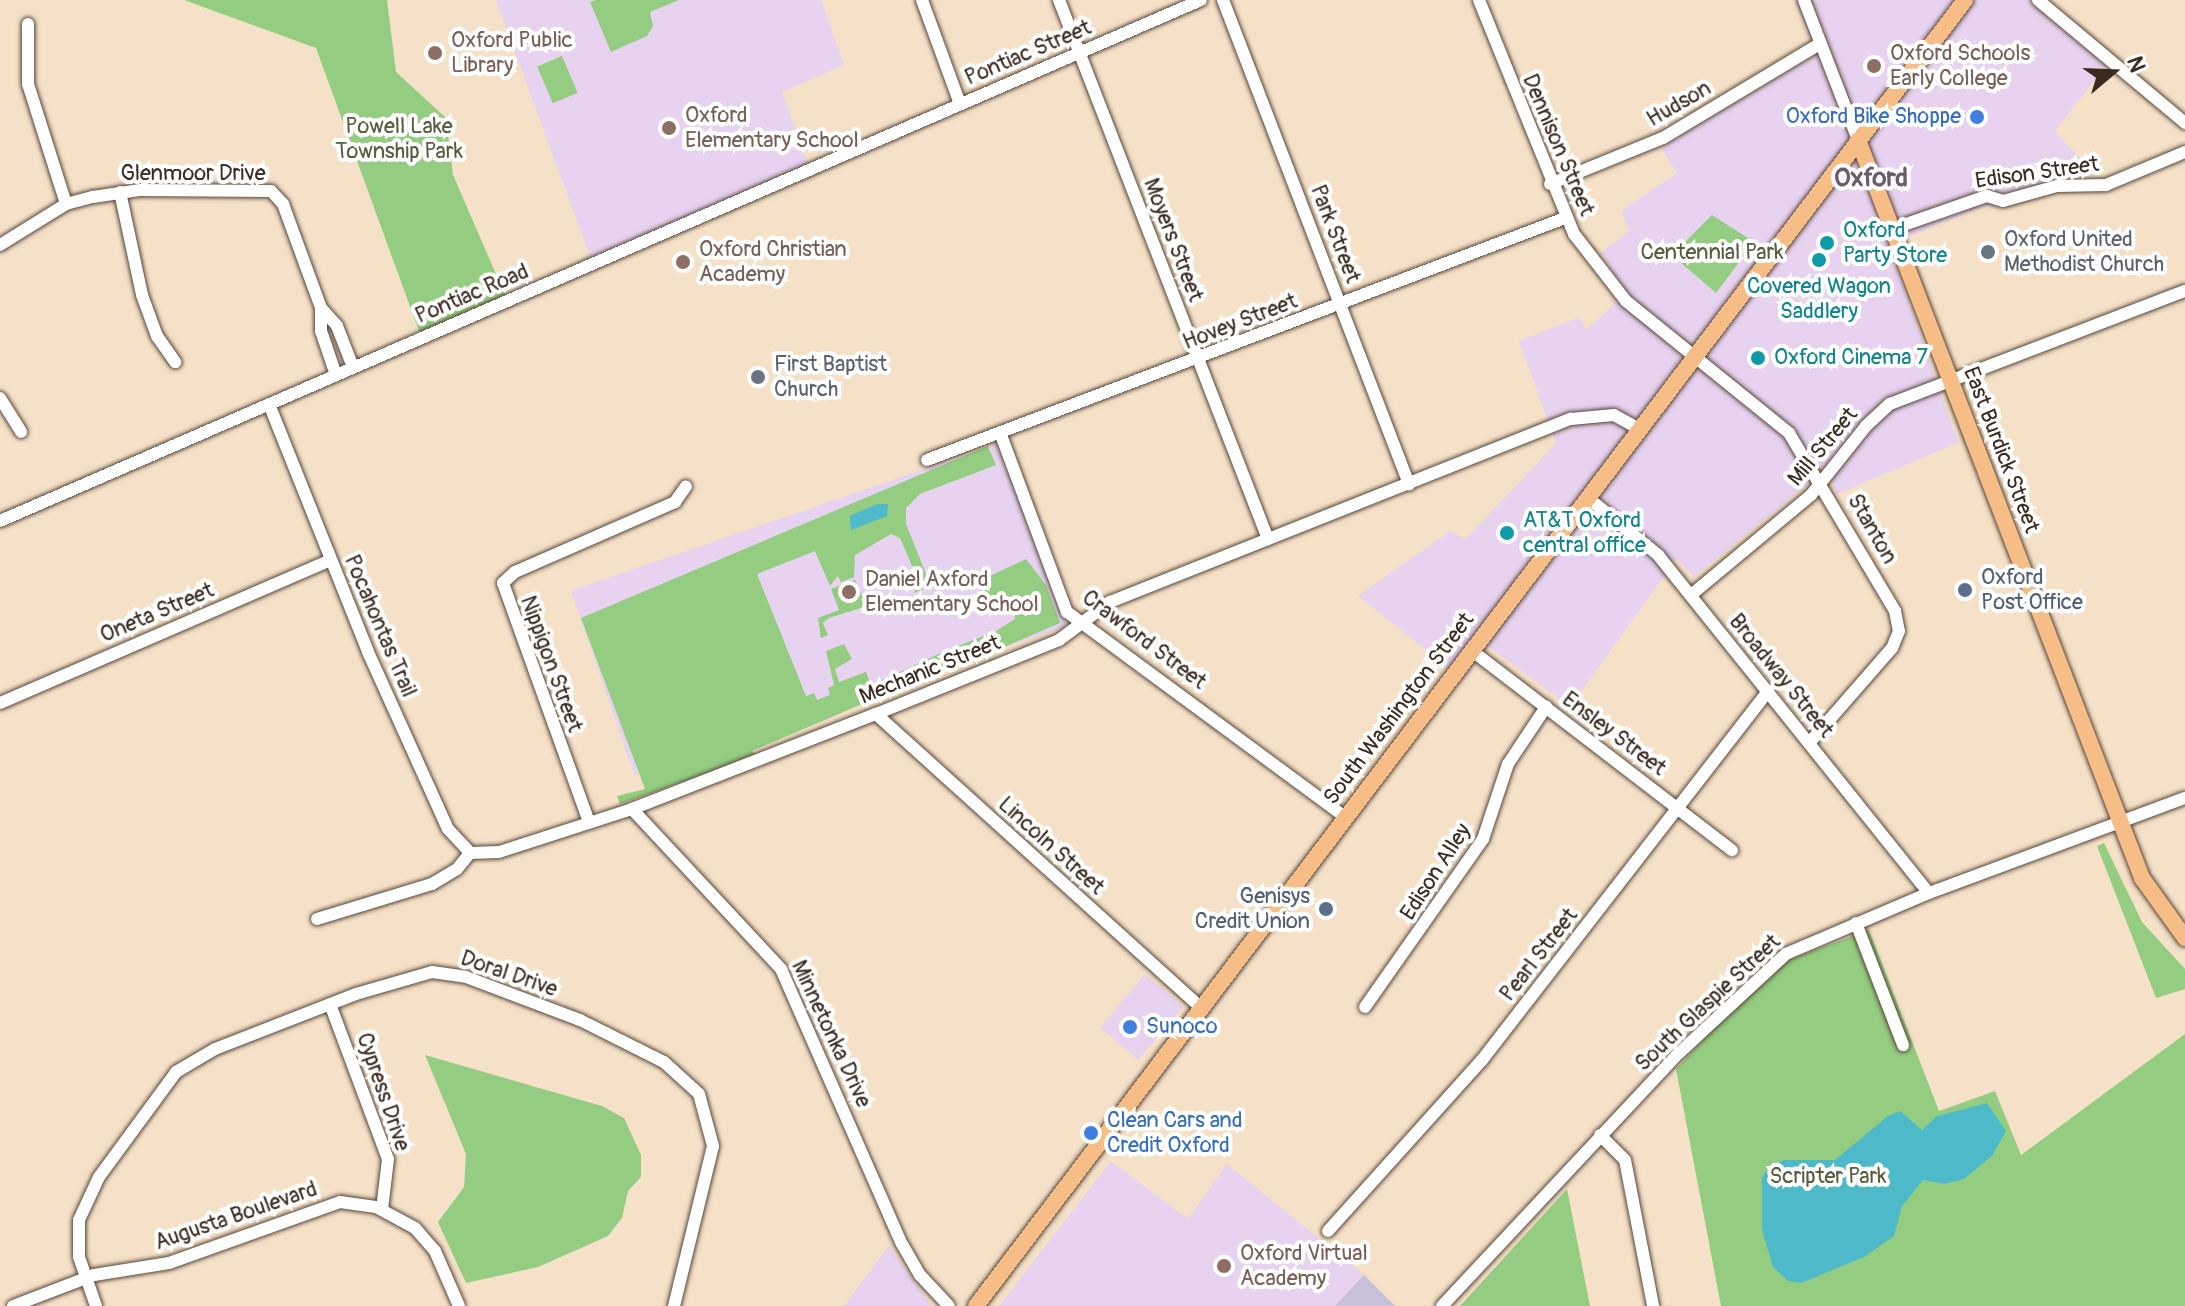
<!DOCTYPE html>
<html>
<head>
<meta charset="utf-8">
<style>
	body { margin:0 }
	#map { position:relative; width:2185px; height:1306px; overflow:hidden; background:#f5e1c8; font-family:Pangolin,sans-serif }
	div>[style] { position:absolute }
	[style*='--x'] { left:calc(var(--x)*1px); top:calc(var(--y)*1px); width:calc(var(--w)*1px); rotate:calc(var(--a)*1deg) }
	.built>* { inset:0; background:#e7d2ef; transform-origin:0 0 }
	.industrial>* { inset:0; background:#c8bfd8 }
	.green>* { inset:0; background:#94cd81; transform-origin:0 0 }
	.water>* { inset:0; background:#4ebac9 }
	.roads { filter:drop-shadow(0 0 2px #574538) drop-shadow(0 0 2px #574538) }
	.minor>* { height:12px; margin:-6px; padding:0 6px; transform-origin:6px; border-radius:6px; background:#fff }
	.major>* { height:16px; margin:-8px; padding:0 8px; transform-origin:8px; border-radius:8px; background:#f6be86 }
	.dots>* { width:22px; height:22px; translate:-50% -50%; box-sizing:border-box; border:4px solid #fff; border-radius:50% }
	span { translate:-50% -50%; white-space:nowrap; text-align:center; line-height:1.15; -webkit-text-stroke:8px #fff; paint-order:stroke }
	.education-label { font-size:22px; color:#785e54 }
	.left { translate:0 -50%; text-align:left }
	.street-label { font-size:22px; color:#3b2a1e }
	.shop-label { font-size:22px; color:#366cbe }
	.right { translate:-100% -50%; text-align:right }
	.park-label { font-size:22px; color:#565b3c }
	.culture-label { font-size:22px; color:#0d838f }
	.worship-label { font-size:22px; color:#5b616d }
	.service-label { font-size:22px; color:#4e5e75 }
	.quarter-label { font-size:26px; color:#6b5b6c; font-weight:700 }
	.north { position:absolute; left:2073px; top:32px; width:80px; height:80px; -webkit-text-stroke:6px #fff; paint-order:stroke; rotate:71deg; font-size:22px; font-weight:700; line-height:32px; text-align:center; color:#3b2a1e }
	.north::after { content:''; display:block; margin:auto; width:28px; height:36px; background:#3b2a1e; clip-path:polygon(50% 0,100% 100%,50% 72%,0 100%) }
</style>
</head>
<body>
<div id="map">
	<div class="built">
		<div style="clip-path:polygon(496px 0,821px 0,844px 65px,782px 92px,808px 165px,591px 259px)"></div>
		<div style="clip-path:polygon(1795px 0,2035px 0,2107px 64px,2055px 131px,2086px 165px,2046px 191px,1978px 209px,1889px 244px,1958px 443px,1837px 494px,1824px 464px,1808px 484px,1694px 577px,1677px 558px,1570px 707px,1488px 646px,1464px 680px,1358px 596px,1450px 531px,1466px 539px,1556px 443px,1519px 341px,1580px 317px,1586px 330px,1626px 293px,1601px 253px,1629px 231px,1621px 211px,1677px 173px,1661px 148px,1817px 54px)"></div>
		<div style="left:1003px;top:442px;width:195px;height:457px;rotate:71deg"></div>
		<div style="left:1145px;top:974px;width:50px;height:70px;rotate:40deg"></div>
		<div style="clip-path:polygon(1111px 1161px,1188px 1219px,1227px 1164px,1364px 1275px,1335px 1306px,999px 1306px)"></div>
		<div style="clip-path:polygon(889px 1246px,932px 1306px,844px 1306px)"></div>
	</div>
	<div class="industrial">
		<div style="clip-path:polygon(1364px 1275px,1395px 1306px,1335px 1306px)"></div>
	</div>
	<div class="green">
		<div style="clip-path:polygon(184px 0,387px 0,396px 72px,446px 118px,453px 175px,506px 297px,420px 334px,316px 48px)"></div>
		<div style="clip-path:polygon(596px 0,679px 0,650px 12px,653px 26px,647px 36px,611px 52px,590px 2px)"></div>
		<div style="left:562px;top:56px;width:40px;height:27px;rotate:67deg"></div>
		<div style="clip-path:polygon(1712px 215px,1754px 242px,1716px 293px,1672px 255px)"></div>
		<div style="clip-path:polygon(988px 446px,996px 465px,920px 494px,906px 508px,906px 524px,928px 579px,923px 589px,914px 593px,919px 582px,900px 538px,891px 534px,855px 555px,854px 577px,841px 582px,838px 576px,830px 586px,815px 551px,757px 574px,806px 696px,814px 693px,817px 700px,830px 695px,828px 688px,834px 685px,826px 651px,844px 644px,852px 659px,835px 669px,839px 682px,866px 672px,871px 685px,886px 678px,888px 693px,752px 751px,757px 755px,620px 804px,617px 796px,645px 789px,581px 618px)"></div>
		<div style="clip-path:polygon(1026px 559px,1046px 585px,1060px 623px,1002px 648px,996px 631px,1015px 619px,1014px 609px,1008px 601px,986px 605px,977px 582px)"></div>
		<div style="clip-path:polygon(855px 580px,867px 606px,829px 618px,823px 623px,828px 635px,821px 638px,818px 618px,839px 610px,831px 589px)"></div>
		<div style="clip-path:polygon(991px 633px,998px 649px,963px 664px,958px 660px,953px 648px)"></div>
		<div style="clip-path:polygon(950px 649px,954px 667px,898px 690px,893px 684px,891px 676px)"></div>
		<div style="clip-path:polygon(2104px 843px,2142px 922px,2185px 969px,2185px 989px,2156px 998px,2097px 846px)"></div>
		<div style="clip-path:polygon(1869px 930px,1939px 1111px,1995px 1091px,2021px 1155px,2185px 1034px,2185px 1306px,1721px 1306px,1676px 1069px,1759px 980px,1756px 972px)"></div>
		<div style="clip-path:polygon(425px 1055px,602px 1106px,624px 1118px,641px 1155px,641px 1177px,628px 1191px,622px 1218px,608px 1236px,538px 1267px,466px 1283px,438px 1222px,464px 1187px,466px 1154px)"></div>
		<div style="clip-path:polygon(1567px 1189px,1590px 1306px,1460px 1306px)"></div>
	</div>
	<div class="water">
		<div style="clip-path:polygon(877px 504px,888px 504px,887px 516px,851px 530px,850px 516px)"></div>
		<div style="clip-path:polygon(1987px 1103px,2006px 1131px,1992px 1156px,1964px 1179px,1944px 1184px,1923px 1180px,1902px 1206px,1894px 1236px,1864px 1257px,1801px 1283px,1788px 1281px,1773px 1267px,1762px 1230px,1762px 1177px,1769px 1167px,1784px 1160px,1835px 1160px,1888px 1116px,1900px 1111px,1922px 1130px,1937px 1116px)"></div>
	</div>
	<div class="roads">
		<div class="minor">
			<div style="--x:922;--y:0;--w:111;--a:69.9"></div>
			<div style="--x:1059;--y:0;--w:578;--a:68.81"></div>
			<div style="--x:1223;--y:0;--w:519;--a:68.98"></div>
			<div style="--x:1479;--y:0;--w:253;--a:67.9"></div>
			<div style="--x:1574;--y:234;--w:85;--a:52.2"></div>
			<div style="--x:1626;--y:301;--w:210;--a:39"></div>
			<div style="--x:1789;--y:433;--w:207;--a:59.2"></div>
			<div style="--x:1895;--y:611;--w:20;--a:79"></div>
			<div style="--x:1899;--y:631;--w:18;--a:112"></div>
			<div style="--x:1892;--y:648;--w:126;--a:131.1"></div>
			<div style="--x:1804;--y:0;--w:150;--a:68.9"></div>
			<div style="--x:2038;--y:0;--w:192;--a:39.9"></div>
			<div style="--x:28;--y:24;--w:60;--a:90"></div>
			<div style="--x:28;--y:84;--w:126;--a:72.4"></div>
			<div style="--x:1550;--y:184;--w:122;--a:-22.2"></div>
			<div style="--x:1663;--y:138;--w:184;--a:-31"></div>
			<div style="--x:120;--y:192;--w:105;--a:77.9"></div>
			<div style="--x:142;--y:295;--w:44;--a:69.9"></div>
			<div style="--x:157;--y:336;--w:32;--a:55"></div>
			<div style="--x:1892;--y:229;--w:101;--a:-19.2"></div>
			<div style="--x:1987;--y:196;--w:17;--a:17"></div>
			<div style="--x:2003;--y:201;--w:56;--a:-15.5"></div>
			<div style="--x:2057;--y:186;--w:49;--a:-1.2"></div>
			<div style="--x:2106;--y:185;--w:86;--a:-22.7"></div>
			<div style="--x:0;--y:245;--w:78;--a:-31.8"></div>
			<div style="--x:66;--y:204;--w:28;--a:-15"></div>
			<div style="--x:93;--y:197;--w:48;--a:-8.5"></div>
			<div style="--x:140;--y:190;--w:131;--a:0.4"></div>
			<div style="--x:271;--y:191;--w:18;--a:47"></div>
			<div style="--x:283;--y:204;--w:111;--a:69.9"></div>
			<div style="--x:321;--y:308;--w:23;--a:90"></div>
			<div style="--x:321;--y:331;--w:46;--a:71.2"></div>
			<div style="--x:321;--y:308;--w:24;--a:48"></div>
			<div style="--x:337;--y:326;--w:44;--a:68.7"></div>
			<div style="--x:0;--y:398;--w:40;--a:58"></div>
			<div style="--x:269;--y:404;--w:267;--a:68.2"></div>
			<div style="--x:368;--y:652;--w:194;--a:65.7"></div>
			<div style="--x:448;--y:829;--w:33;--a:47"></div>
			<div style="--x:1001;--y:435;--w:189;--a:69.6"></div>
			<div style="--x:1067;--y:612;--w:345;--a:36.4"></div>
			<div style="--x:927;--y:460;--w:682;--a:-20.77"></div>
			<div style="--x:1587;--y:497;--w:92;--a:39.2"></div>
			<div style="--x:1658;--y:555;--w:433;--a:51.3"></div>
			<div style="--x:0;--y:521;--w:1309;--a:-23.45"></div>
			<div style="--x:1691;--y:595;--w:156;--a:-39.8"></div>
			<div style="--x:1811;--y:495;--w:88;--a:-51.4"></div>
			<div style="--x:1866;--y:426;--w:33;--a:-43"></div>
			<div style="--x:1890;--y:404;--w:316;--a:-21"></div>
			<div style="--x:1471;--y:650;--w:329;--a:37.5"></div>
			<div style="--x:0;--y:703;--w:360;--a:-23.4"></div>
			<div style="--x:876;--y:714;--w:437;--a:42.1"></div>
			<div style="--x:632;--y:809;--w:219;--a:47"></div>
			<div style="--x:781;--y:969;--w:300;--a:66.3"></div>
			<div style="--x:902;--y:1244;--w:36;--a:60"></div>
			<div style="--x:920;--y:1275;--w:42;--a:46.9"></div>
			<div style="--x:589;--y:822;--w:254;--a:-109.8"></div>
			<div style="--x:503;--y:583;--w:16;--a:-43"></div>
			<div style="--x:515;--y:572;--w:175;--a:-23.6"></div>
			<div style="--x:675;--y:502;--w:19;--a:-55"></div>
			<div style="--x:317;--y:919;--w:120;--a:-16.9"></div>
			<div style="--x:432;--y:884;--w:29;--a:-31"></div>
			<div style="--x:457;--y:869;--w:21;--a:-51"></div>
			<div style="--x:470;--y:853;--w:29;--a:-2"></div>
			<div style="--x:499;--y:852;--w:140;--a:-17.9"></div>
			<div style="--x:632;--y:809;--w:262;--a:-21.3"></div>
			<div style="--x:876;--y:714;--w:197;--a:-22"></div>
			<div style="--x:1059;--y:640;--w:64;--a:-36.7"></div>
			<div style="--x:1110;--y:602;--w:496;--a:-21.7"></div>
			<div style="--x:1571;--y:419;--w:43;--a:-5.3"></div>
			<div style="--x:1614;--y:415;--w:29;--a:29"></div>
			<div style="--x:1856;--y:923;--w:131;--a:68.9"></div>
			<div style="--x:330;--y:1004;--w:165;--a:69.5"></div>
			<div style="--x:388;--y:1159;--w:50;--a:96.8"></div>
			<div style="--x:1365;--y:1007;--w:205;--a:-54.9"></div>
			<div style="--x:1483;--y:839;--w:79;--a:-71.6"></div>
			<div style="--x:1508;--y:764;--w:69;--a:-56.3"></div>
			<div style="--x:1600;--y:1135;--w:35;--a:45"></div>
			<div style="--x:1625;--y:1160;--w:149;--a:79.1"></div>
			<div style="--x:1328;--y:1231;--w:230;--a:-48"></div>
			<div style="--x:1482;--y:1060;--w:467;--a:-52.2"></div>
			<div style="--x:13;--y:1306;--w:87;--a:-20.9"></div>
			<div style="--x:94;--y:1275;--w:76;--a:-9.1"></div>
			<div style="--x:169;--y:1263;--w:182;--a:-19.6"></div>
			<div style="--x:340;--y:1202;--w:36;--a:8"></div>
			<div style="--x:376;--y:1207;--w:44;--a:28.3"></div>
			<div style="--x:415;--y:1228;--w:30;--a:49"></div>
			<div style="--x:435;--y:1251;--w:60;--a:66.4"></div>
			<div style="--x:96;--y:1306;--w:52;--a:-109.1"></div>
			<div style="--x:79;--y:1257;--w:37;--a:-90"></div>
			<div style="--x:79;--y:1220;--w:47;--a:-65.1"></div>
			<div style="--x:99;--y:1177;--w:130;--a:-53.7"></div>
			<div style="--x:176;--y:1072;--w:45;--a:-30.5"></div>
			<div style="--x:215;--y:1049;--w:151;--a:-21.3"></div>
			<div style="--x:356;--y:994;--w:79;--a:-16.1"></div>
			<div style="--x:432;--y:972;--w:34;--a:8"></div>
			<div style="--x:466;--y:977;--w:122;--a:20.7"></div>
			<div style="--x:580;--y:1020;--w:94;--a:26.6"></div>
			<div style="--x:664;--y:1062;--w:47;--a:42.4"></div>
			<div style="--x:699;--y:1094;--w:54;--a:74.9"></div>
			<div style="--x:713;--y:1146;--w:165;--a:103.7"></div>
			<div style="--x:1442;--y:1306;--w:347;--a:-46.9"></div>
			<div style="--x:1679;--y:1053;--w:146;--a:-42.8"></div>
			<div style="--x:1786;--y:954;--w:155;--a:-23.1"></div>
			<div style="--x:1929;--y:893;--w:273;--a:-20.4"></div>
		</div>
		<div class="major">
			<div style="--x:1858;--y:140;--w:791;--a:68.95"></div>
			<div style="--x:2142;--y:878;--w:74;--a:54.4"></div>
			<div style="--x:976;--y:1306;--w:1638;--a:-52.86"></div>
		</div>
	</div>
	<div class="dots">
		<div style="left:435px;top:53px;background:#8d6e63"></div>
		<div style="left:1874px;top:66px;background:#8d6e63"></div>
		<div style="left:1977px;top:117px;background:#3f7fe0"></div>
		<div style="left:669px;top:128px;background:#8d6e63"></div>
		<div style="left:1827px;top:243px;background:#0f9aa8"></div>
		<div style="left:1988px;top:252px;background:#6b7280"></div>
		<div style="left:1819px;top:260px;background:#0f9aa8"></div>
		<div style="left:683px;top:262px;background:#8d6e63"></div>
		<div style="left:1758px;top:358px;background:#0f9aa8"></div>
		<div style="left:758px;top:377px;background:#6b7280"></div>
		<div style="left:1507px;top:533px;background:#0f9aa8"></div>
		<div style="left:1965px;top:590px;background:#5c6f8a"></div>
		<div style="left:849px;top:592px;background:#8d6e63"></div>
		<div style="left:1326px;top:909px;background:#5c6f8a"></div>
		<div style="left:1130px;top:1027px;background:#3f7fe0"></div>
		<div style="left:1091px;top:1133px;background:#3f7fe0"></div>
		<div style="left:1224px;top:1266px;background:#8d6e63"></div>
	</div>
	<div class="education-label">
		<span class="left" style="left:451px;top:53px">Oxford Public<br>Library</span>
		<span class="left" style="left:1890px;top:66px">Oxford Schools<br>Early College</span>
		<span class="left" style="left:685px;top:128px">Oxford<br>Elementary School</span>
		<span class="left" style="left:699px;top:262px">Oxford Christian<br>Academy</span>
		<span class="left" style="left:865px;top:592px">Daniel Axford<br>Elementary School</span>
		<span class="left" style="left:1240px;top:1266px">Oxford Virtual<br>Academy</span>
	</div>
	<div class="street-label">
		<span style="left:1028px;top:53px;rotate:-23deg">Pontiac Street</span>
		<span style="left:1679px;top:104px;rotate:-30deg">Hudson</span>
		<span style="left:1558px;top:145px;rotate:67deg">Dennison Street</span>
		<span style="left:2037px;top:173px;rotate:-8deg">Edison Street</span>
		<span style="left:193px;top:174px">Glenmoor Drive</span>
		<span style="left:1335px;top:234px;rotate:69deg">Park Street</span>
		<span style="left:1173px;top:240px;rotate:69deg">Moyers Street</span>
		<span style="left:472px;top:294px;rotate:-23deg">Pontiac Road</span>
		<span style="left:1240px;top:322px;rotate:-21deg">Hovey Street</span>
		<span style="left:1823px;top:447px;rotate:-50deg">Mill Street</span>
		<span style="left:2001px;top:450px;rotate:69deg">East Burdick Street</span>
		<span style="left:1872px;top:529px;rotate:60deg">Stanton</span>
		<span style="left:157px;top:613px;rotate:-23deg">Oneta Street</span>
		<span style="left:380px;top:626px;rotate:67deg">Pocahontas Trail</span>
		<span style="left:1144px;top:640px;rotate:37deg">Crawford Street</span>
		<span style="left:551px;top:664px;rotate:70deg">Nippigon Street</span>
		<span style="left:930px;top:670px;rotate:-22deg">Mechanic Street</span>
		<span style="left:1781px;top:676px;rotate:51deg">Broadway Street</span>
		<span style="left:1399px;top:709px;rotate:-53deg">South Washington Street</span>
		<span style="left:1614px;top:734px;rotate:37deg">Ensley Street</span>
		<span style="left:1051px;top:846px;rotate:42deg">Lincoln Street</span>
		<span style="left:1436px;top:872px;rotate:-57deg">Edison Alley</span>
		<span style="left:1539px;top:955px;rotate:-52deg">Pearl Street</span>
		<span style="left:509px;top:974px;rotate:19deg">Doral Drive</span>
		<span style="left:1708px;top:1003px;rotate:-43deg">South Glaspie Street</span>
		<span style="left:831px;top:1034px;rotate:65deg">Minnetonka Drive</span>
		<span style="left:383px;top:1092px;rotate:71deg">Cypress Drive</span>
		<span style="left:236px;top:1216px;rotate:-19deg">Augusta Boulevard</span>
	</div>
	<div class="shop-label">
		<span class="right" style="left:1961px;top:117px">Oxford Bike Shoppe</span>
		<span class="left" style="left:1146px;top:1027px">Sunoco</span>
		<span class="left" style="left:1107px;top:1133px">Clean Cars and<br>Credit Oxford</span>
	</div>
	<div class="park-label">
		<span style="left:399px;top:139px">Powell Lake<br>Township Park</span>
		<span style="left:1712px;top:253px">Centennial Park</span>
		<span style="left:1828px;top:1177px">Scripter Park</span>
	</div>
	<div class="culture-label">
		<span class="left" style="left:1843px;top:243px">Oxford<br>Party Store</span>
		<span style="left:1819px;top:299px">Covered Wagon<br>Saddlery</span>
		<span class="left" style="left:1774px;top:358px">Oxford Cinema 7</span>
		<span class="left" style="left:1523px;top:533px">AT&amp;T Oxford<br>central office</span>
	</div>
	<div class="worship-label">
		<span class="left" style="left:2004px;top:252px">Oxford United<br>Methodist Church</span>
		<span class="left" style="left:774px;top:377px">First Baptist<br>Church</span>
	</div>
	<div class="service-label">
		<span class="left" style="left:1981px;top:590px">Oxford<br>Post Office</span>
		<span class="right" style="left:1310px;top:909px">Genisys<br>Credit Union</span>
	</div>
	<div class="quarter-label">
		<span style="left:1871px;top:179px">Oxford</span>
	</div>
	<div class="north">N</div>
</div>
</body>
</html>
